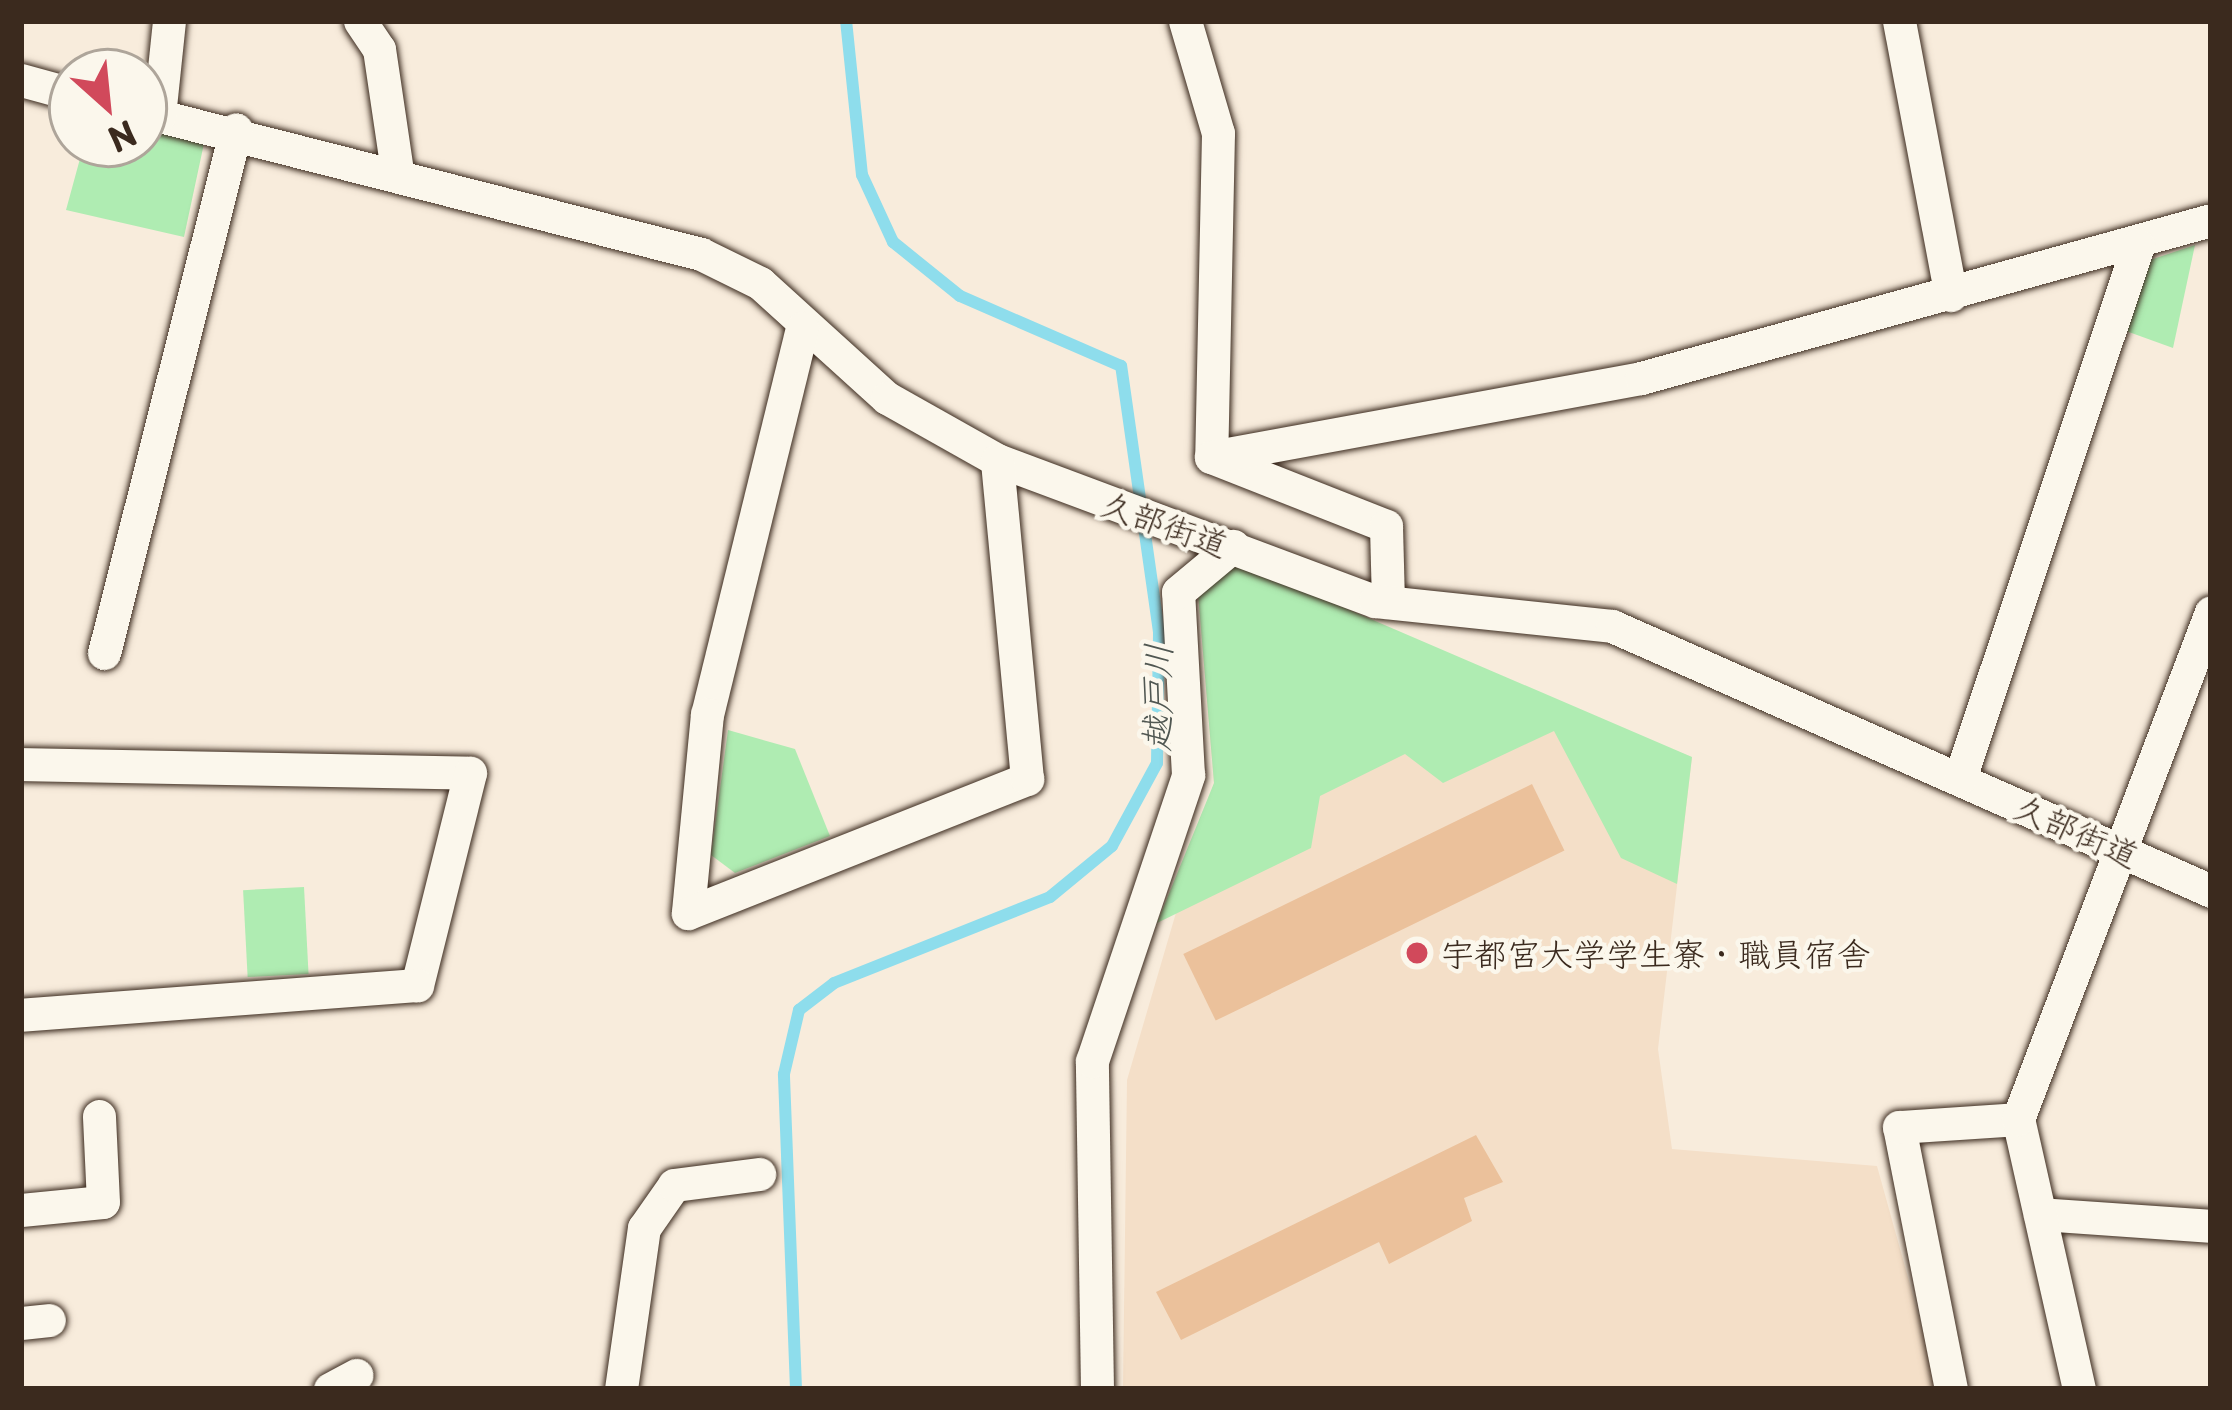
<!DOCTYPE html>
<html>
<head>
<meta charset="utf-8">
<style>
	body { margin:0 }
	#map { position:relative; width:2232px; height:1410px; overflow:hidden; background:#f8ecdc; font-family:"Playpen Sans","Klee One",sans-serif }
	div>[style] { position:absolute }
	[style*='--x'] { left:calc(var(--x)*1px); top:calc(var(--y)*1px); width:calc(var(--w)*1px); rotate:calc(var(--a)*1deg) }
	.built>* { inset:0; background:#f4dfc8 }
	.green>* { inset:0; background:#afecb2; transform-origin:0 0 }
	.stream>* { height:12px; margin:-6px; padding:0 6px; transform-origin:6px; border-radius:6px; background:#8eddec }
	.building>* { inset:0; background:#ebc19b; transform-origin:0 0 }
	.roads { filter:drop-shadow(0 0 3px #3b2a1e) drop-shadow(0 0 3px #3b2a1e) }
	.minor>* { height:33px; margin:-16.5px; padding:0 16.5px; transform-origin:16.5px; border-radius:16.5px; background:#fbf7ec }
	.dots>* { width:33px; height:33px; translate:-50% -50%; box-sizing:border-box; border:6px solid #fbf7ec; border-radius:50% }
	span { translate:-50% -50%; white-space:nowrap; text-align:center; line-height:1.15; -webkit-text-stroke:9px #fbf7ec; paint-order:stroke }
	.street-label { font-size:33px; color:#3b2a1e }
	.poi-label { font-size:33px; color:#3b2a1e }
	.left { translate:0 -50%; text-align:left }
	.water-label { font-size:36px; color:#505752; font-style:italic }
	.frame { position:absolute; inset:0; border:24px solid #3b2a1e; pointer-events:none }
	.north { position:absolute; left:48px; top:48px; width:120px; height:120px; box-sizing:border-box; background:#fbf7ec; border:3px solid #aea59a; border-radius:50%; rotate:153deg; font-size:33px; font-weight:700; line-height:48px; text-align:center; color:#3b2a1e }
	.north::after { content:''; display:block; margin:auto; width:42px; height:54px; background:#d1495b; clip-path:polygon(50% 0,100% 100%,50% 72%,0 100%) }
</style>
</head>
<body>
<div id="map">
	<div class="built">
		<div style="clip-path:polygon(1196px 570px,1692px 757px,1658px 1049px,1672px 1149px,1877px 1166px,1939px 1389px,1123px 1389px,1127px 1080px,1214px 783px)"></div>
	</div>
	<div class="green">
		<div style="clip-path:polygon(144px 123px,206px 134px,184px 237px,66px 210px,84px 144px,144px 144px)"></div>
		<div style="clip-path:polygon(2195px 245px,2173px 348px,2126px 331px,2150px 260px)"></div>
		<div style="clip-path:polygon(1222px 555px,1692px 757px,1677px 884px,1621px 858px,1554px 731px,1443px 783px,1405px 754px,1320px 796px,1311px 848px,1157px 923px,1214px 783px,1196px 570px)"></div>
		<div style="clip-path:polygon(728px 730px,795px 749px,830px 836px,735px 873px,711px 855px)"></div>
		<div style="left:304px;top:887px;width:87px;height:61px;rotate:87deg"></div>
	</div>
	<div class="stream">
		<div style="--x:796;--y:1389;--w:315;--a:-92.2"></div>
		<div style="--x:784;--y:1074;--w:66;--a:-76.8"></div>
		<div style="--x:799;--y:1010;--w:44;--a:-37.6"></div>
		<div style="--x:834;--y:983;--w:232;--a:-21.7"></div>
		<div style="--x:1050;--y:897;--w:80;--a:-39.4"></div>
		<div style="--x:1112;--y:846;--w:94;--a:-61.5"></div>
		<div style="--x:1157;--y:763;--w:131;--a:-89.1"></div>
		<div style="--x:1159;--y:632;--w:269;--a:-98.1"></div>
		<div style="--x:1121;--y:366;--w:176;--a:-156.5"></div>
		<div style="--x:960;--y:296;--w:86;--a:-141.1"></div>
		<div style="--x:893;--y:242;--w:74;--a:-114.8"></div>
		<div style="--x:862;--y:175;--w:155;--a:-95.9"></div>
	</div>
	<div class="building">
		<div style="left:1532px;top:784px;width:74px;height:388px;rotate:64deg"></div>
		<div style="clip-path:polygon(1476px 1135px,1503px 1182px,1464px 1198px,1472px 1221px,1389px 1264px,1379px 1242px,1181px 1340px,1156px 1292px)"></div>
	</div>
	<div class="roads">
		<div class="minor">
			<div style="--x:360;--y:21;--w:34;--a:56"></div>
			<div style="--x:379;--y:49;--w:123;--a:81.6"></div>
			<div style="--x:1185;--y:21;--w:117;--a:73.6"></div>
			<div style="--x:1218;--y:133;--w:324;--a:91.2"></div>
			<div style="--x:1211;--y:457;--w:188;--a:21.5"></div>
			<div style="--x:1386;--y:526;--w:76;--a:88.5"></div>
			<div style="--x:1899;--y:21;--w:279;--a:79.3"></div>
			<div style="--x:21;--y:80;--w:53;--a:15.4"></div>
			<div style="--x:144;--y:112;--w:575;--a:14.3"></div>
			<div style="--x:701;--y:254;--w:66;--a:26.2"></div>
			<div style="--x:760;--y:283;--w:171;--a:42.2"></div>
			<div style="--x:887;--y:398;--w:126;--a:29.4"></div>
			<div style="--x:997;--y:460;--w:403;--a:20.5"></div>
			<div style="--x:1375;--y:601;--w:238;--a:6"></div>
			<div style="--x:1612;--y:626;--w:655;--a:23.86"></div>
			<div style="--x:159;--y:116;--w:96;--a:-84"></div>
			<div style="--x:802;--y:328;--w:398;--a:103.8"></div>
			<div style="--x:707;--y:714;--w:200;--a:95.5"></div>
			<div style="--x:688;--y:913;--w:365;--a:-21.6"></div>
			<div style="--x:1027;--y:779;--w:320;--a:-95.4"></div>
			<div style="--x:1211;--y:457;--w:437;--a:-10.4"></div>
			<div style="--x:1641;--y:378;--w:591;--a:-15.49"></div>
			<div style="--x:104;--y:653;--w:540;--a:-75.86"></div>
			<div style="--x:21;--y:764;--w:449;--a:1.1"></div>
			<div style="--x:470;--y:773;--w:219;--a:104"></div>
			<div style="--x:417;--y:985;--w:397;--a:175.7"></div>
			<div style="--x:1960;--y:778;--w:562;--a:-71.53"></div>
			<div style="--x:21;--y:1210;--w:82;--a:-5.6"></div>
			<div style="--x:103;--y:1202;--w:86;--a:-92.7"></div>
			<div style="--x:2040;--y:1214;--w:171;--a:4"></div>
			<div style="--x:21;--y:1323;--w:28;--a:-6"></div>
			<div style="--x:330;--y:1389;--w:30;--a:-28"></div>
			<div style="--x:621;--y:1389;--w:163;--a:-81.9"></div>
			<div style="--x:644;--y:1228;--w:52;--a:-55.1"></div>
			<div style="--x:674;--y:1185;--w:86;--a:-7.4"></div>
			<div style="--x:1097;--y:1389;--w:328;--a:-90.9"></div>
			<div style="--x:1092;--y:1061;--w:302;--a:-71.4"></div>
			<div style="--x:1188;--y:775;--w:183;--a:-93.1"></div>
			<div style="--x:1178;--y:592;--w:72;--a:-39.9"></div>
			<div style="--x:1951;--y:1389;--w:267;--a:-101.2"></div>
			<div style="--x:1899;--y:1127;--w:119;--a:-3.8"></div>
			<div style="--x:2079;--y:1389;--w:277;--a:-102.7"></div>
			<div style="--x:2018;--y:1119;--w:542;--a:-69.16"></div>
		</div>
	</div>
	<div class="dots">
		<div style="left:1417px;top:953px;background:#d1495b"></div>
	</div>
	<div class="street-label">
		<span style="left:1165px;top:523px;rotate:20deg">久部街道</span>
		<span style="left:2077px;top:830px;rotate:24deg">久部街道</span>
	</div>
	<div class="poi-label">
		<span class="left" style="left:1441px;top:953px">宇都宮大学学生寮・職員宿舎</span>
	</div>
	<div class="water-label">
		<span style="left:1156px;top:697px;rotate:-89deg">越戸川</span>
	</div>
	<div class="frame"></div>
	<div class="north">N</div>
</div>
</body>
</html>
